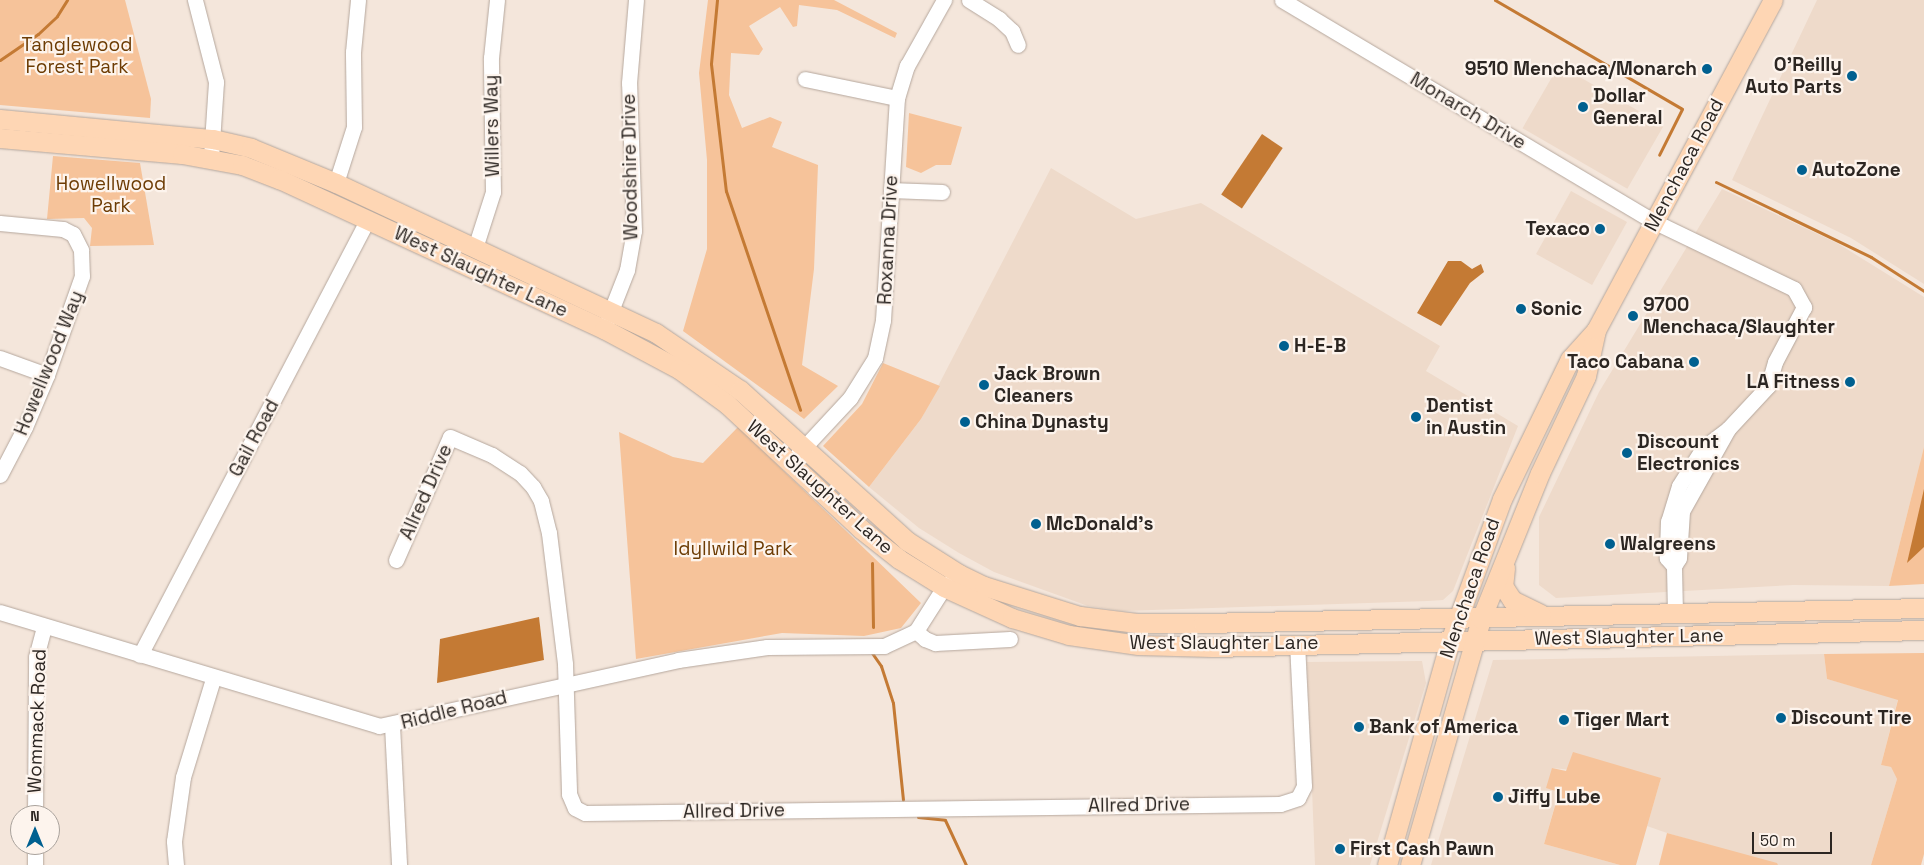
<!DOCTYPE html>
<html>
<head>
<meta charset="utf-8">
<style>
	body { margin:0 }
	#map { position:relative; width:1924px; height:865px; overflow:hidden; background:#f4e6db; font-family:"Space Grotesk",sans-serif }
	div>[style] { position:absolute }
	[style*='--x'] { left:calc(var(--x)*1px); top:calc(var(--y)*1px); width:calc(var(--w)*1px); rotate:calc(var(--a)*1deg) }
	.built>* { inset:0; background:#eedaca; transform-origin:0 0 }
	.green>* { inset:0; background:#f6c39a }
	.water>* { inset:0; background:#c47a34; transform-origin:0 0 }
	.stream>* { height:3px; margin:-1.5px; padding:0 1.5px; transform-origin:1.5px; border-radius:1.5px; background:#c47a34 }
	.roads { filter:drop-shadow(0 0 1px #b5a79d) drop-shadow(0 0 1px #b5a79d) }
	.minor>* { height:15px; margin:-7.5px; padding:0 7.5px; transform-origin:7.5px; border-radius:7.5px; background:#fff }
	.major>* { height:19px; margin:-9.5px; padding:0 9.5px; transform-origin:9.5px; border-radius:9.5px; background:#fed6b4 }
	.dots>* { width:14px; height:14px; translate:-50% -50%; box-sizing:border-box; border:2px solid #fdf4ed; border-radius:50% }
	span { translate:-50% -50%; white-space:nowrap; text-align:center; line-height:1.15; -webkit-text-stroke:4.5px #fdf4ed; paint-order:stroke }
	.park-label { font-size:19px; color:#6d3c04 }
	.poi-label { font-size:19px; color:#2c2622; font-weight:700 }
	.right { translate:-100% -50%; text-align:right }
	.left { translate:0 -50%; text-align:left }
	.street-label { font-size:19px; color:#2c2622 }
	.north { position:absolute; left:10px; top:805px; width:50px; height:50px; box-sizing:border-box; background:#fdf4ed; border:1px solid #a9a29c; border-radius:50%; rotate:0deg; font-size:14px; font-weight:700; line-height:20px; text-align:center; color:#2c2622 }
	.north::after { content:''; display:block; margin:auto; width:18px; height:22px; background:#006090; clip-path:polygon(50% 0,100% 100%,50% 72%,0 100%) }
	.scale { position:absolute; left:1752px; top:832px; width:80px; height:22px; box-sizing:border-box; border:2px solid #2c2622; border-top:0; padding-left:6px; font-size:15px; line-height:18px; white-space:nowrap; color:#2c2622; -webkit-text-stroke:4px #fdf4ed; paint-order:stroke }
</style>
</head>
<body>
<div id="map">
	<div class="built">
		<div style="clip-path:polygon(1817px 0,1924px 0,1924px 284px,1851px 238px,1732px 180px)"></div>
		<div style="left:1559px;top:65px;width:121px;height:73px;rotate:30deg"></div>
		<div style="clip-path:polygon(1051px 168px,1136px 219px,1201px 203px,1440px 346px,1426px 371px,1518px 426px,1453px 591px,1443px 600px,1428px 601px,1122px 611px,1088px 606px,994px 572px,959px 553px,919px 528px,869px 487px,921px 419px)"></div>
		<div style="clip-path:polygon(1722px 189px,1837px 243px,1924px 297px,1924px 447px,1889px 586px,1793px 585px,1556px 598px,1539px 585px,1539px 517px,1599px 392px)"></div>
		<div style="left:1571px;top:191px;width:64px;height:72px;rotate:29deg"></div>
		<div style="clip-path:polygon(1824px 654px,1827px 679px,1898px 699px,1881px 765px,1891px 767px,1897px 779px,1871px 865px,1778px 865px,1667px 833px,1647px 826px,1661px 778px,1552px 768px,1559px 791px,1544px 844px,1620px 865px,1431px 865px,1493px 660px)"></div>
		<div style="clip-path:polygon(1422px 661px,1426px 683px,1370px 865px,1315px 865px,1307px 662px)"></div>
	</div>
	<div class="green">
		<div style="clip-path:polygon(0 0,125px 0,151px 99px,150px 118px,0 105px)"></div>
		<div style="clip-path:polygon(708px 0,834px 0,897px 33px,895px 38px,837px 10px,799px 5px,797px 26px,793px 27px,780px 7px,749px 26px,763px 49px,759px 55px,731px 53px,729px 95px,742px 128px,770px 117px,782px 122px,772px 147px,818px 165px,814px 269px,802px 365px,838px 386px,804px 419px,683px 331px,707px 249px,707px 160px,699px 73px)"></div>
		<div style="clip-path:polygon(909px 113px,962px 127px,951px 165px,936px 165px,921px 173px,906px 167px)"></div>
		<div style="clip-path:polygon(53px 156px,140px 163px,154px 245px,90px 246px,92px 228px,84px 218px,47px 219px)"></div>
		<div style="clip-path:polygon(883px 363px,940px 386px,921px 419px,869px 487px,823px 446px,862px 404px)"></div>
		<div style="clip-path:polygon(738px 427px,921px 603px,901px 628px,864px 636px,782px 633px,636px 659px,619px 432px,673px 457px,703px 463px)"></div>
		<div style="clip-path:polygon(1924px 447px,1924px 584px,1889px 586px)"></div>
		<div style="clip-path:polygon(1924px 653px,1924px 854px,1921px 865px,1871px 865px,1897px 779px,1891px 767px,1881px 765px,1898px 700px,1827px 679px,1824px 654px)"></div>
		<div style="clip-path:polygon(1573px 752px,1661px 778px,1636px 865px,1620px 865px,1544px 844px,1559px 792px,1546px 788px,1552px 768px,1566px 771px)"></div>
		<div style="clip-path:polygon(1667px 833px,1777px 863px,1778px 865px,1659px 865px)"></div>
	</div>
	<div class="water">
		<div style="left:1262px;top:134px;width:25px;height:73px;rotate:34deg"></div>
		<div style="clip-path:polygon(1448px 261px,1461px 261px,1472px 269px,1481px 264px,1484px 272px,1470px 283px,1441px 326px,1417px 313px)"></div>
		<div style="clip-path:polygon(1924px 489px,1924px 547px,1907px 563px)"></div>
		<div style="clip-path:polygon(539px 617px,544px 660px,437px 683px,440px 639px)"></div>
	</div>
	<div class="stream">
		<div style="--x:717;--y:0;--w:64;--a:95.4"></div>
		<div style="--x:711;--y:64;--w:128;--a:83.3"></div>
		<div style="--x:726;--y:191;--w:231;--a:71.3"></div>
		<div style="--x:1495;--y:0;--w:216;--a:30.2"></div>
		<div style="--x:1682;--y:109;--w:51;--a:116.6"></div>
		<div style="--x:0;--y:60;--w:46;--a:-34.4"></div>
		<div style="--x:38;--y:34;--w:26;--a:-43"></div>
		<div style="--x:57;--y:16;--w:19;--a:-58"></div>
		<div style="--x:1716;--y:182;--w:172;--a:25.8"></div>
		<div style="--x:1871;--y:257;--w:63;--a:32.7"></div>
		<div style="--x:872;--y:563;--w:64;--a:89.1"></div>
		<div style="--x:872;--y:653;--w:16;--a:55"></div>
		<div style="--x:881;--y:666;--w:39;--a:72"></div>
		<div style="--x:893;--y:703;--w:97;--a:84.1"></div>
		<div style="--x:918;--y:817;--w:27;--a:6"></div>
		<div style="--x:945;--y:820;--w:50;--a:65"></div>
	</div>
	<div class="roads">
		<div class="minor">
			<div style="--x:195;--y:0;--w:85;--a:75.6"></div>
			<div style="--x:216;--y:82;--w:76;--a:93.8"></div>
			<div style="--x:969;--y:0;--w:36;--a:32"></div>
			<div style="--x:999;--y:19;--w:18;--a:43"></div>
			<div style="--x:1012;--y:31;--w:15;--a:67"></div>
			<div style="--x:1282;--y:0;--w:434;--a:30.8"></div>
			<div style="--x:1655;--y:222;--w:154;--a:25.7"></div>
			<div style="--x:1794;--y:289;--w:21;--a:61"></div>
			<div style="--x:1804;--y:307;--w:62;--a:117.8"></div>
			<div style="--x:1775;--y:362;--w:25;--a:106"></div>
			<div style="--x:1768;--y:386;--w:59;--a:132.9"></div>
			<div style="--x:1728;--y:429;--w:31;--a:143"></div>
			<div style="--x:1703;--y:448;--w:45;--a:122.3"></div>
			<div style="--x:1679;--y:486;--w:37;--a:107"></div>
			<div style="--x:1668;--y:521;--w:37;--a:92"></div>
			<div style="--x:1667;--y:558;--w:11;--a:49"></div>
			<div style="--x:805;--y:79;--w:94;--a:11.7"></div>
			<div style="--x:336;--y:183;--w:59;--a:-72.2"></div>
			<div style="--x:354;--y:127;--w:75;--a:-90.8"></div>
			<div style="--x:353;--y:52;--w:52;--a:-84.5"></div>
			<div style="--x:891;--y:190;--w:51;--a:2.2"></div>
			<div style="--x:0;--y:223;--w:63;--a:5.4"></div>
			<div style="--x:63;--y:229;--w:11;--a:27"></div>
			<div style="--x:73;--y:234;--w:18;--a:63"></div>
			<div style="--x:81;--y:250;--w:26;--a:88"></div>
			<div style="--x:82;--y:276;--w:105;--a:109.5"></div>
			<div style="--x:47;--y:375;--w:56;--a:112.9"></div>
			<div style="--x:25;--y:427;--w:54;--a:117.5"></div>
			<div style="--x:475;--y:248;--w:59;--a:-72.2"></div>
			<div style="--x:493;--y:192;--w:134;--a:-90.9"></div>
			<div style="--x:491;--y:58;--w:58;--a:-84.1"></div>
			<div style="--x:607;--y:321;--w:55;--a:-68.6"></div>
			<div style="--x:627;--y:270;--w:40;--a:-80"></div>
			<div style="--x:634;--y:231;--w:148;--a:-91.9"></div>
			<div style="--x:629;--y:83;--w:83;--a:-85.2"></div>
			<div style="--x:0;--y:358;--w:50;--a:19.9"></div>
			<div style="--x:797;--y:455;--w:78;--a:-47.1"></div>
			<div style="--x:850;--y:398;--w:47;--a:-58"></div>
			<div style="--x:875;--y:358;--w:39;--a:-78"></div>
			<div style="--x:883;--y:320;--w:222;--a:-86.4"></div>
			<div style="--x:897;--y:98;--w:34;--a:-73"></div>
			<div style="--x:907;--y:66;--w:76;--a:-60.7"></div>
			<div style="--x:396;--y:560;--w:134;--a:-66.3"></div>
			<div style="--x:450;--y:437;--w:46;--a:23.2"></div>
			<div style="--x:492;--y:455;--w:33;--a:33"></div>
			<div style="--x:520;--y:473;--w:19;--a:47"></div>
			<div style="--x:533;--y:487;--w:16;--a:60"></div>
			<div style="--x:541;--y:501;--w:33;--a:76"></div>
			<div style="--x:549;--y:533;--w:132;--a:83"></div>
			<div style="--x:565;--y:664;--w:130;--a:88.2"></div>
			<div style="--x:569;--y:794;--w:15;--a:67"></div>
			<div style="--x:575;--y:808;--w:11;--a:27"></div>
			<div style="--x:585;--y:813;--w:695;--a:-0.74"></div>
			<div style="--x:1280;--y:804;--w:19;--a:-18"></div>
			<div style="--x:1298;--y:798;--w:13;--a:-63"></div>
			<div style="--x:1304;--y:786;--w:141;--a:-92.8"></div>
			<div style="--x:0;--y:612;--w:396;--a:16.7"></div>
			<div style="--x:379;--y:726;--w:306;--a:-12.4"></div>
			<div style="--x:678;--y:660;--w:90;--a:-8.3"></div>
			<div style="--x:767;--y:647;--w:117;--a:-0.5"></div>
			<div style="--x:884;--y:646;--w:35;--a:-25"></div>
			<div style="--x:916;--y:631;--w:52;--a:-57.5"></div>
			<div style="--x:944;--y:587;--w:11;--a:-41"></div>
			<div style="--x:1675;--y:614;--w:48;--a:-91.2"></div>
			<div style="--x:1674;--y:566;--w:9;--a:-58"></div>
			<div style="--x:1679;--y:558;--w:47;--a:-86.3"></div>
			<div style="--x:1682;--y:511;--w:94;--a:-60.7"></div>
			<div style="--x:916;--y:631;--w:12;--a:42"></div>
			<div style="--x:925;--y:639;--w:11;--a:22"></div>
			<div style="--x:935;--y:643;--w:75;--a:-3.1"></div>
			<div style="--x:140;--y:655;--w:491;--a:-62.4"></div>
			<div style="--x:392;--y:725;--w:140;--a:87.1"></div>
			<div style="--x:35;--y:815;--w:158;--a:-89.6"></div>
			<div style="--x:36;--y:657;--w:31;--a:-75"></div>
			<div style="--x:35;--y:845;--w:20;--a:90"></div>
			<div style="--x:176;--y:865;--w:24;--a:-95"></div>
			<div style="--x:174;--y:841;--w:65;--a:-82"></div>
			<div style="--x:183;--y:777;--w:102;--a:-73"></div>
		</div>
		<div class="major">
			<div style="--x:0;--y:119;--w:214;--a:5.4"></div>
			<div style="--x:213;--y:139;--w:39;--a:13"></div>
			<div style="--x:251;--y:148;--w:92;--a:22.4"></div>
			<div style="--x:336;--y:183;--w:353;--a:25.1"></div>
			<div style="--x:656;--y:333;--w:102;--a:34.2"></div>
			<div style="--x:740;--y:390;--w:225;--a:42.1"></div>
			<div style="--x:907;--y:541;--w:62;--a:32.4"></div>
			<div style="--x:959;--y:574;--w:28;--a:26"></div>
			<div style="--x:984;--y:586;--w:101;--a:17.4"></div>
			<div style="--x:1080;--y:616;--w:57;--a:7"></div>
			<div style="--x:1137;--y:623;--w:66;--a:0"></div>
			<div style="--x:1203;--y:623;--w:721;--a:-1.19"></div>
			<div style="--x:0;--y:138;--w:183;--a:5"></div>
			<div style="--x:182;--y:154;--w:61;--a:10.4"></div>
			<div style="--x:242;--y:165;--w:40;--a:21"></div>
			<div style="--x:279;--y:179;--w:358;--a:24.8"></div>
			<div style="--x:604;--y:329;--w:85;--a:28.1"></div>
			<div style="--x:679;--y:369;--w:59;--a:36.1"></div>
			<div style="--x:727;--y:404;--w:183;--a:43"></div>
			<div style="--x:861;--y:529;--w:48;--a:38.3"></div>
			<div style="--x:899;--y:559;--w:53;--a:31.9"></div>
			<div style="--x:944;--y:587;--w:75;--a:24.5"></div>
			<div style="--x:1012;--y:618;--w:59;--a:16.6"></div>
			<div style="--x:1069;--y:635;--w:70;--a:8.2"></div>
			<div style="--x:1138;--y:645;--w:74;--a:1.5"></div>
			<div style="--x:1212;--y:647;--w:712;--a:-1.37"></div>
			<div style="--x:1505;--y:568;--w:18;--a:96"></div>
			<div style="--x:1503;--y:586;--w:17;--a:57"></div>
			<div style="--x:1512;--y:600;--w:32;--a:26"></div>
			<div style="--x:1387;--y:865;--w:233;--a:-74.3"></div>
			<div style="--x:1450;--y:641;--w:151;--a:-69.9"></div>
			<div style="--x:1502;--y:499;--w:156;--a:-64.1"></div>
			<div style="--x:1570;--y:359;--w:38;--a:-48"></div>
			<div style="--x:1410;--y:865;--w:256;--a:-73.9"></div>
			<div style="--x:1481;--y:619;--w:157;--a:-68"></div>
			<div style="--x:1540;--y:473;--w:107;--a:-64.6"></div>
			<div style="--x:1586;--y:376;--w:47;--a:-77.7"></div>
			<div style="--x:1596;--y:330;--w:374;--a:-61.8"></div>
		</div>
	</div>
	<div class="dots">
		<div style="left:1707px;top:69px;background:#006090"></div>
		<div style="left:1852px;top:76px;background:#006090"></div>
		<div style="left:1583px;top:107px;background:#006090"></div>
		<div style="left:1802px;top:170px;background:#006090"></div>
		<div style="left:1600px;top:229px;background:#006090"></div>
		<div style="left:1521px;top:309px;background:#006090"></div>
		<div style="left:1633px;top:316px;background:#006090"></div>
		<div style="left:1284px;top:346px;background:#006090"></div>
		<div style="left:1694px;top:362px;background:#006090"></div>
		<div style="left:1850px;top:382px;background:#006090"></div>
		<div style="left:984px;top:385px;background:#006090"></div>
		<div style="left:1416px;top:417px;background:#006090"></div>
		<div style="left:965px;top:422px;background:#006090"></div>
		<div style="left:1627px;top:453px;background:#006090"></div>
		<div style="left:1036px;top:524px;background:#006090"></div>
		<div style="left:1610px;top:544px;background:#006090"></div>
		<div style="left:1781px;top:718px;background:#006090"></div>
		<div style="left:1564px;top:720px;background:#006090"></div>
		<div style="left:1359px;top:727px;background:#006090"></div>
		<div style="left:1498px;top:797px;background:#006090"></div>
		<div style="left:1340px;top:849px;background:#006090"></div>
	</div>
	<div class="park-label">
		<span style="left:77px;top:56px">Tanglewood<br>Forest Park</span>
		<span style="left:111px;top:195px">Howellwood<br>Park</span>
		<span style="left:733px;top:549px">Idyllwild Park</span>
	</div>
	<div class="poi-label">
		<span class="right" style="left:1842px;top:76px">O'Reilly<br>Auto Parts</span>
		<span class="right" style="left:1697px;top:69px">9510 Menchaca/Monarch</span>
		<span class="left" style="left:1593px;top:107px">Dollar<br>General</span>
		<span class="left" style="left:1812px;top:170px">AutoZone</span>
		<span class="right" style="left:1590px;top:229px">Texaco</span>
		<span class="left" style="left:1643px;top:316px">9700<br>Menchaca/Slaughter</span>
		<span class="left" style="left:1531px;top:309px">Sonic</span>
		<span class="left" style="left:1294px;top:346px">H-E-B</span>
		<span class="right" style="left:1684px;top:362px">Taco Cabana</span>
		<span class="left" style="left:994px;top:385px">Jack Brown<br>Cleaners</span>
		<span class="right" style="left:1840px;top:382px">LA Fitness</span>
		<span class="left" style="left:1426px;top:417px">Dentist<br>in Austin</span>
		<span class="left" style="left:975px;top:422px">China Dynasty</span>
		<span class="left" style="left:1637px;top:453px">Discount<br>Electronics</span>
		<span class="left" style="left:1046px;top:524px">McDonald's</span>
		<span class="left" style="left:1620px;top:544px">Walgreens</span>
		<span class="left" style="left:1791px;top:718px">Discount Tire</span>
		<span class="left" style="left:1574px;top:720px">Tiger Mart</span>
		<span class="left" style="left:1369px;top:727px">Bank of America</span>
		<span class="left" style="left:1508px;top:797px">Jiffy Lube</span>
		<span class="left" style="left:1350px;top:849px">First Cash Pawn</span>
	</div>
	<div class="street-label">
		<span style="left:1468px;top:111px;rotate:31deg">Monarch Drive</span>
		<span style="left:492px;top:126px;rotate:-91deg">Willers Way</span>
		<span style="left:1684px;top:165px;rotate:-62deg">Menchaca Road</span>
		<span style="left:630px;top:167px;rotate:-91deg">Woodshire Drive</span>
		<span style="left:888px;top:240px;rotate:-87deg">Roxanna Drive</span>
		<span style="left:481px;top:272px;rotate:25deg">West Slaughter Lane</span>
		<span style="left:49px;top:363px;rotate:-68deg">Howellwood Way</span>
		<span style="left:254px;top:438px;rotate:-62deg">Gail Road</span>
		<span style="left:820px;top:487px;rotate:42deg">West Slaughter Lane</span>
		<span style="left:426px;top:492px;rotate:-66deg">Allred Drive</span>
		<span style="left:1470px;top:588px;rotate:-71deg">Menchaca Road</span>
		<span style="left:1629px;top:637px;rotate:-1deg">West Slaughter Lane</span>
		<span style="left:1224px;top:643px">West Slaughter Lane</span>
		<span style="left:454px;top:710px;rotate:-14deg">Riddle Road</span>
		<span style="left:37px;top:721px;rotate:-88deg">Wommack Road</span>
		<span style="left:1139px;top:805px;rotate:-1deg">Allred Drive</span>
		<span style="left:734px;top:811px;rotate:-1deg">Allred Drive</span>
	</div>
	<div class="north">N</div>
	<div class="scale">50 m</div>
</div>
</body>
</html>
